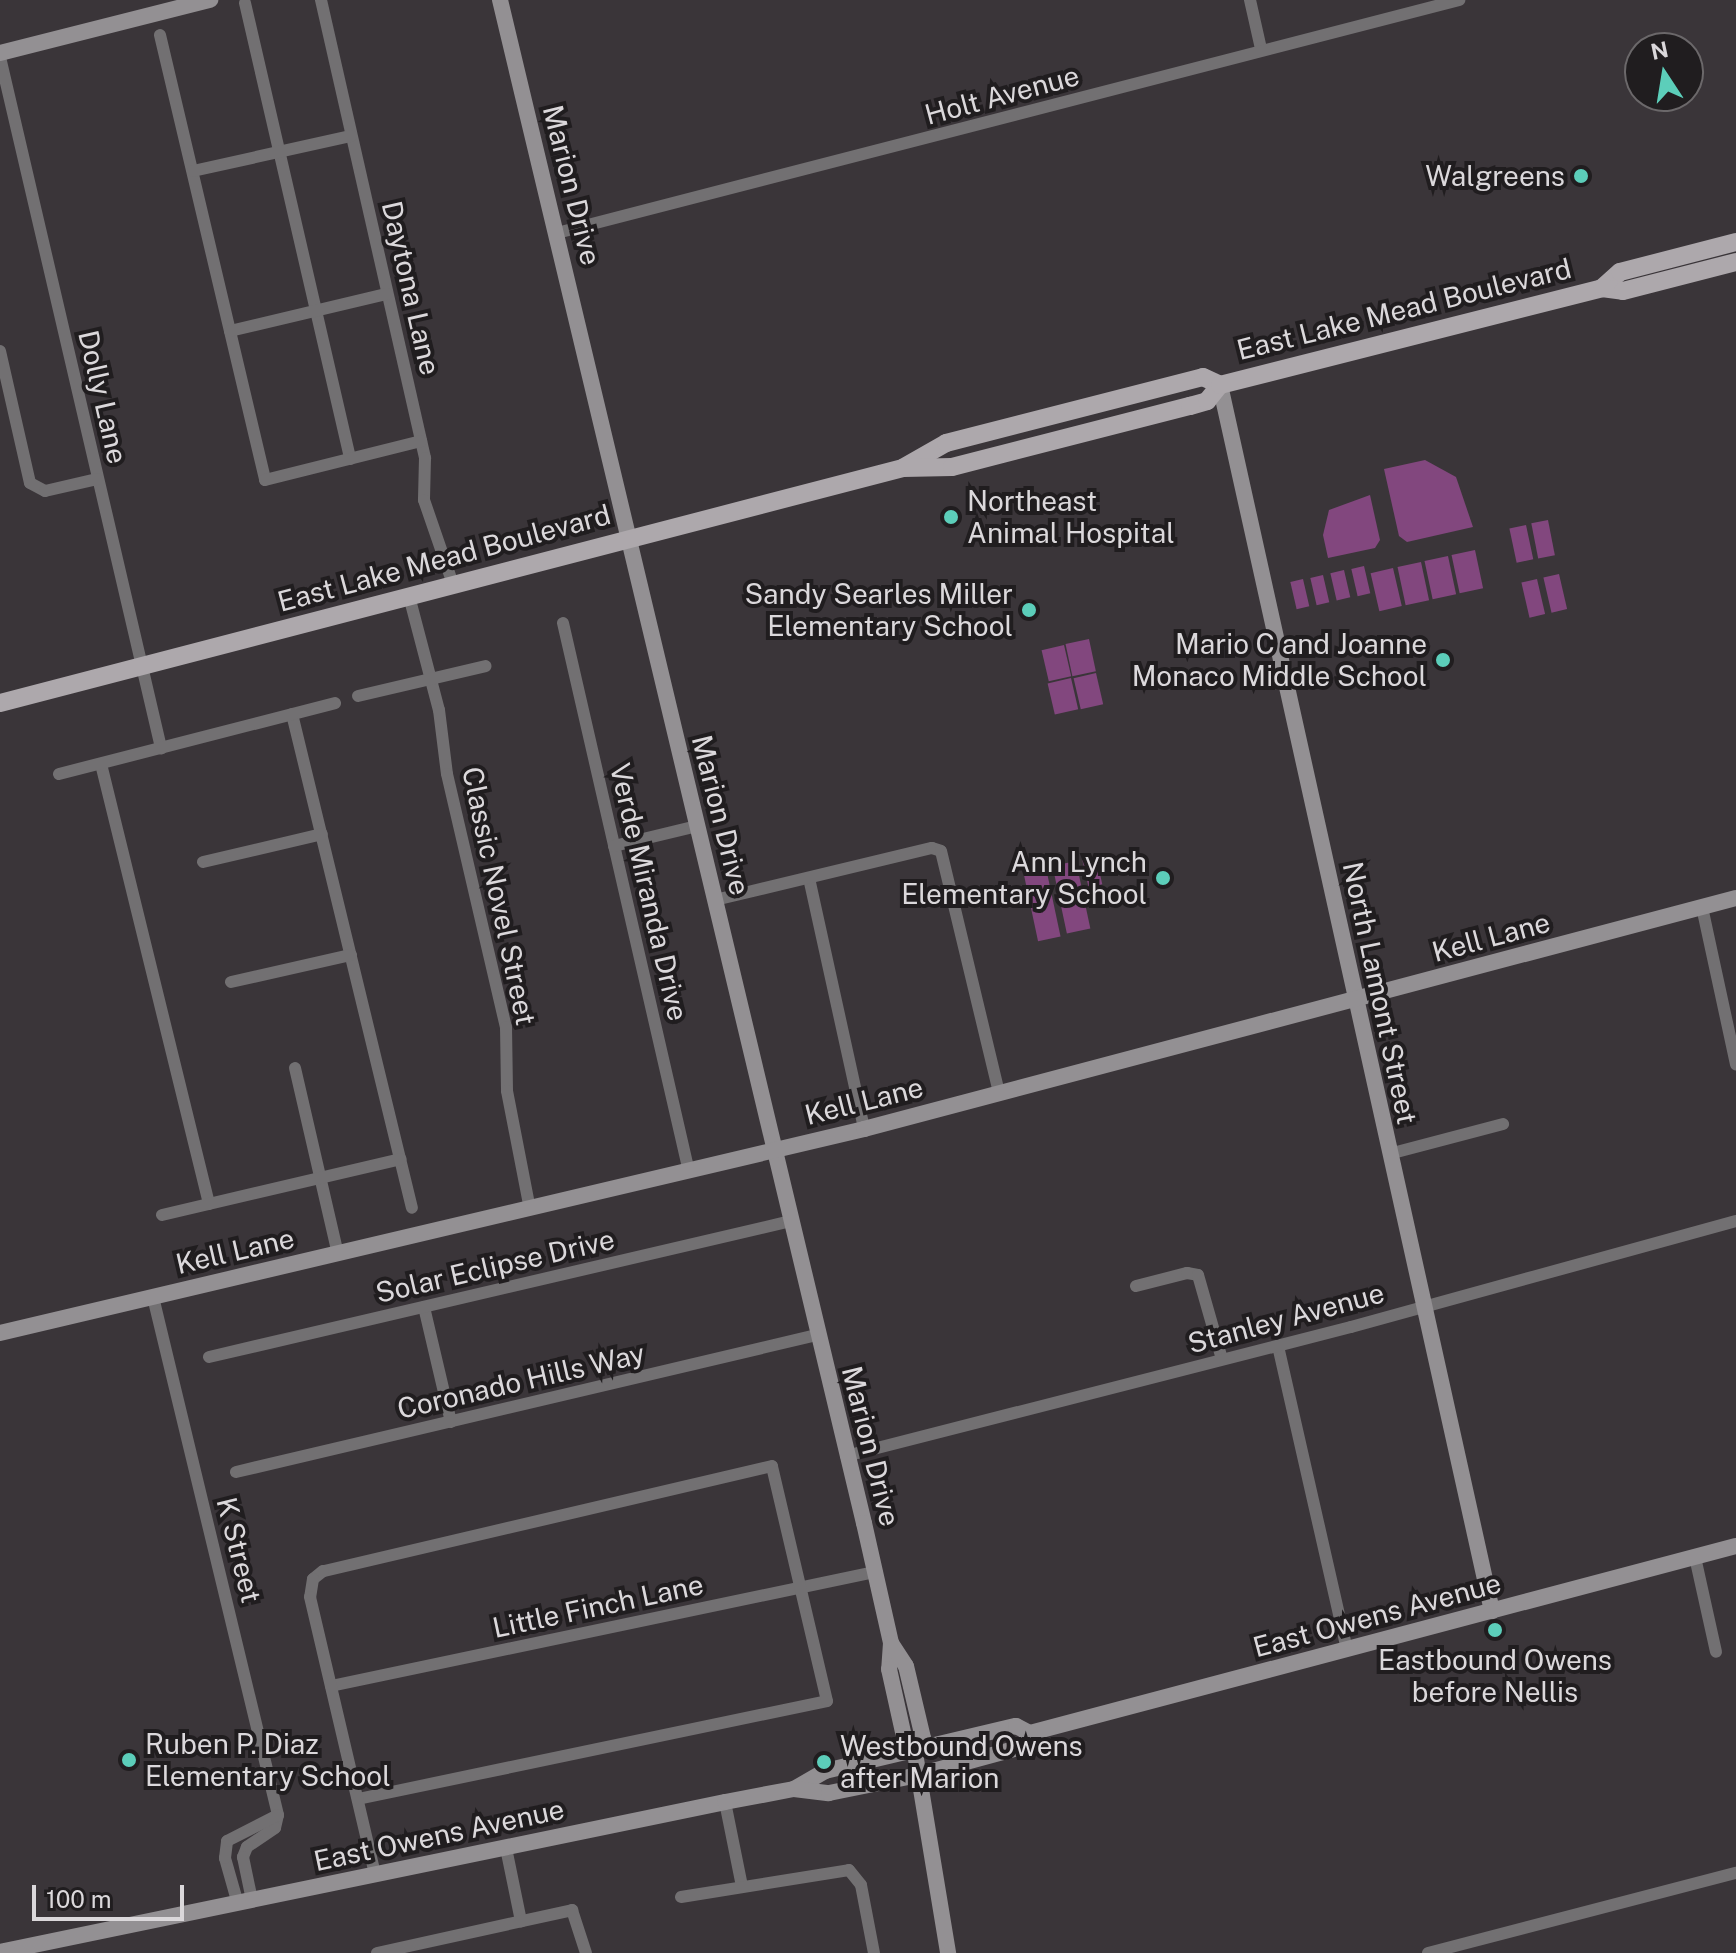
<!DOCTYPE html>
<html>
<head>
<meta charset="utf-8">
<style>
	body { margin:0 }
	#map { position:relative; width:1736px; height:1953px; overflow:hidden; background:#3a3539; font-family:"Public Sans",sans-serif }
	div>[style] { position:absolute }
	[style*='--x'] { left:calc(var(--x)*1px); top:calc(var(--y)*1px); width:calc(var(--w)*1px); rotate:calc(var(--a)*1deg) }
	.green>* { inset:0; background:#82477e; transform-origin:0 0 }
	.street>* { height:12px; margin:-6px; padding:0 6px; transform-origin:6px; border-radius:6px; background:#727072 }
	.secondary>* { height:16px; margin:-8px; padding:0 8px; transform-origin:8px; border-radius:8px; background:#939093 }
	.primary>* { height:18px; margin:-9px; padding:0 9px; transform-origin:9px; border-radius:9px; background:#ada8ac }
	.dots>* { width:22px; height:22px; translate:-50% -50%; box-sizing:border-box; border:4px solid #201d1f; border-radius:50% }
	span { translate:-50% -50%; white-space:nowrap; text-align:center; line-height:1.15; -webkit-text-stroke:8px #201d1f; paint-order:stroke }
	.street-label { font-size:28px; color:#dbd8db }
	.poi-label { font-size:28px; color:#dbd8db }
	.right { translate:-100% -50%; text-align:right }
	.left { translate:0 -50%; text-align:left }
	.north { position:absolute; left:1624px; top:32px; width:80px; height:80px; box-sizing:border-box; background:#201d1f; border:2px solid #6b686a; border-radius:50%; rotate:348deg; font-size:22px; font-weight:700; line-height:32px; text-align:center; color:#dbd8db }
	.north::after { content:''; display:block; margin:auto; width:28px; height:36px; background:#5cceba; clip-path:polygon(50% 0,100% 100%,50% 72%,0 100%) }
	.scale { position:absolute; left:32px; top:1885px; width:152px; height:36px; box-sizing:border-box; border:4px solid #dbd8db; border-top:0; padding-left:10px; font-size:24px; line-height:28px; white-space:nowrap; color:#dbd8db; -webkit-text-stroke:6px #201d1f; paint-order:stroke }
</style>
</head>
<body>
<div id="map">
	<div class="green">
		<div style="clip-path:polygon(1425px 460px,1456px 477px,1473px 527px,1407px 542px,1399px 536px,1384px 469px)"></div>
		<div style="clip-path:polygon(1370px 495px,1380px 540px,1375px 548px,1328px 558px,1323px 535px,1329px 510px)"></div>
		<div style="left:1548px;top:520px;width:36px;height:17px;rotate:79deg"></div>
		<div style="left:1526px;top:525px;width:35px;height:17px;rotate:78deg"></div>
		<div style="left:1475px;top:550px;width:39px;height:24px;rotate:78deg"></div>
		<div style="left:1448px;top:556px;width:39px;height:24px;rotate:78deg"></div>
		<div style="left:1421px;top:562px;width:39px;height:24px;rotate:78deg"></div>
		<div style="left:1364px;top:566px;width:28px;height:13px;rotate:77deg"></div>
		<div style="left:1393px;top:568px;width:39px;height:23px;rotate:77deg"></div>
		<div style="left:1344px;top:570px;width:28px;height:14px;rotate:77deg"></div>
		<div style="left:1559px;top:574px;width:36px;height:16px;rotate:77deg"></div>
		<div style="left:1323px;top:575px;width:28px;height:13px;rotate:77deg"></div>
		<div style="left:1303px;top:579px;width:28px;height:13px;rotate:77deg"></div>
		<div style="left:1537px;top:579px;width:36px;height:16px;rotate:77deg"></div>
		<div style="left:1089px;top:639px;width:33px;height:24px;rotate:78deg"></div>
		<div style="left:1064px;top:645px;width:32px;height:23px;rotate:77deg"></div>
		<div style="left:1096px;top:673px;width:32px;height:23px;rotate:77deg"></div>
		<div style="left:1071px;top:678px;width:32px;height:24px;rotate:77deg"></div>
		<div style="left:1096px;top:857px;width:28px;height:14px;rotate:77deg"></div>
		<div style="left:1076px;top:861px;width:69px;height:24px;rotate:78deg"></div>
		<div style="left:1046px;top:868px;width:70px;height:23px;rotate:78deg"></div>
	</div>
	<div class="street">
		<div style="--x:321;--y:0;--w:470;--a:77.2"></div>
		<div style="--x:425;--y:458;--w:42;--a:91.4"></div>
		<div style="--x:424;--y:500;--w:89;--a:71"></div>
		<div style="--x:1250;--y:0;--w:50;--a:77.3"></div>
		<div style="--x:245;--y:3;--w:468;--a:77"></div>
		<div style="--x:160;--y:35;--w:457;--a:76.7"></div>
		<div style="--x:265;--y:480;--w:161;--a:-14"></div>
		<div style="--x:0;--y:57;--w:710;--a:76.88"></div>
		<div style="--x:193;--y:171;--w:162;--a:-12.5"></div>
		<div style="--x:557;--y:233;--w:932;--a:-14.48"></div>
		<div style="--x:230;--y:331;--w:161;--a:-13.3"></div>
		<div style="--x:0;--y:351;--w:135;--a:77.2"></div>
		<div style="--x:30;--y:483;--w:17;--a:28"></div>
		<div style="--x:45;--y:491;--w:53;--a:-13"></div>
		<div style="--x:409;--y:596;--w:118;--a:75.3"></div>
		<div style="--x:439;--y:710;--w:64;--a:82.9"></div>
		<div style="--x:447;--y:774;--w:260;--a:76.9"></div>
		<div style="--x:506;--y:1027;--w:64;--a:89.1"></div>
		<div style="--x:507;--y:1091;--w:120;--a:79"></div>
		<div style="--x:563;--y:623;--w:563;--a:77.07"></div>
		<div style="--x:358;--y:696;--w:131;--a:-13.2"></div>
		<div style="--x:292;--y:714;--w:508;--a:76.35"></div>
		<div style="--x:101;--y:764;--w:453;--a:76.2"></div>
		<div style="--x:59;--y:774;--w:285;--a:-14.4"></div>
		<div style="--x:614;--y:846;--w:85;--a:-13.5"></div>
		<div style="--x:203;--y:862;--w:122;--a:-13.2"></div>
		<div style="--x:809;--y:878;--w:257;--a:77.6"></div>
		<div style="--x:715;--y:900;--w:223;--a:-13.5"></div>
		<div style="--x:932;--y:848;--w:9;--a:18"></div>
		<div style="--x:941;--y:851;--w:249;--a:76.5"></div>
		<div style="--x:1702;--y:907;--w:161;--a:77.8"></div>
		<div style="--x:231;--y:982;--w:123;--a:-12.7"></div>
		<div style="--x:295;--y:1068;--w:191;--a:77"></div>
		<div style="--x:1389;--y:1154;--w:118;--a:-14.7"></div>
		<div style="--x:162;--y:1215;--w:245;--a:-13.2"></div>
		<div style="--x:1136;--y:1286;--w:53;--a:-14.3"></div>
		<div style="--x:1187;--y:1273;--w:11;--a:10"></div>
		<div style="--x:1198;--y:1275;--w:87;--a:74.1"></div>
		<div style="--x:153;--y:1297;--w:533;--a:76.43"></div>
		<div style="--x:278;--y:1815;--w:13;--a:103"></div>
		<div style="--x:275;--y:1828;--w:34;--a:146"></div>
		<div style="--x:247;--y:1847;--w:11;--a:112"></div>
		<div style="--x:243;--y:1857;--w:44;--a:78.2"></div>
		<div style="--x:424;--y:1307;--w:118;--a:76.8"></div>
		<div style="--x:1278;--y:1346;--w:311;--a:77.2"></div>
		<div style="--x:209;--y:1357;--w:598;--a:-13.15"></div>
		<div style="--x:846;--y:1456;--w:521;--a:-14.33"></div>
		<div style="--x:1351;--y:1327;--w:399;--a:-15.4"></div>
		<div style="--x:236;--y:1472;--w:597;--a:-13.27"></div>
		<div style="--x:1695;--y:1557;--w:97;--a:77.5"></div>
		<div style="--x:331;--y:1686;--w:556;--a:-11.84"></div>
		<div style="--x:358;--y:1799;--w:479;--a:-11.8"></div>
		<div style="--x:827;--y:1701;--w:241;--a:-103.2"></div>
		<div style="--x:772;--y:1466;--w:461;--a:166.8"></div>
		<div style="--x:323;--y:1571;--w:13;--a:141"></div>
		<div style="--x:313;--y:1579;--w:18;--a:99"></div>
		<div style="--x:310;--y:1597;--w:285;--a:76.8"></div>
		<div style="--x:725;--y:1802;--w:86;--a:78.6"></div>
		<div style="--x:506;--y:1848;--w:75;--a:78.4"></div>
		<div style="--x:681;--y:1897;--w:170;--a:-9.1"></div>
		<div style="--x:849;--y:1870;--w:19;--a:51"></div>
		<div style="--x:861;--y:1885;--w:69;--a:79.2"></div>
		<div style="--x:238;--y:1904;--w:48;--a:-105.8"></div>
		<div style="--x:225;--y:1858;--w:17;--a:-83"></div>
		<div style="--x:227;--y:1841;--w:57;--a:-27"></div>
		<div style="--x:377;--y:1953;--w:200;--a:-12.4"></div>
		<div style="--x:572;--y:1910;--w:45;--a:72"></div>
		<div style="--x:1428;--y:1953;--w:318;--a:-14.6"></div>
	</div>
	<div class="secondary">
		<div style="--x:500;--y:0;--w:1566;--a:76.56"></div>
		<div style="--x:864;--y:1523;--w:123;--a:77.3"></div>
		<div style="--x:891;--y:1643;--w:26;--a:94"></div>
		<div style="--x:889;--y:1669;--w:74;--a:77.5"></div>
		<div style="--x:905;--y:1741;--w:16;--a:50"></div>
		<div style="--x:915;--y:1753;--w:203;--a:80.6"></div>
		<div style="--x:0;--y:53;--w:217;--a:-14.2"></div>
		<div style="--x:1220;--y:385;--w:1256;--a:77.49"></div>
		<div style="--x:0;--y:1333;--w:888;--a:-13.28"></div>
		<div style="--x:864;--y:1129;--w:902;--a:-14.84"></div>
		<div style="--x:891;--y:1643;--w:27;--a:57"></div>
		<div style="--x:906;--y:1666;--w:74;--a:76.7"></div>
		<div style="--x:923;--y:1738;--w:17;--a:118"></div>
		<div style="--x:794;--y:1789;--w:36;--a:-30"></div>
		<div style="--x:825;--y:1771;--w:196;--a:-13.3"></div>
		<div style="--x:1016;--y:1726;--w:16;--a:27"></div>
		<div style="--x:1030;--y:1733;--w:730;--a:-14.84"></div>
		<div style="--x:0;--y:1952;--w:740;--a:-11.69"></div>
		<div style="--x:725;--y:1802;--w:70;--a:-10.7"></div>
		<div style="--x:794;--y:1789;--w:35;--a:7"></div>
		<div style="--x:829;--y:1793;--w:91;--a:-11.4"></div>
		<div style="--x:918;--y:1775;--w:108;--a:-15.1"></div>
		<div style="--x:1022;--y:1747;--w:16;--a:-60"></div>
	</div>
	<div class="primary">
		<div style="--x:1602;--y:288;--w:24;--a:-42"></div>
		<div style="--x:1620;--y:272;--w:120;--a:-14.5"></div>
		<div style="--x:904;--y:467;--w:48;--a:-29.7"></div>
		<div style="--x:946;--y:443;--w:265;--a:-14.4"></div>
		<div style="--x:1203;--y:377;--w:19;--a:25"></div>
		<div style="--x:0;--y:703;--w:933;--a:-14.59"></div>
		<div style="--x:903;--y:468;--w:49;--a:-1.2"></div>
		<div style="--x:952;--y:467;--w:246;--a:-14.4"></div>
		<div style="--x:1190;--y:406;--w:18;--a:-16"></div>
		<div style="--x:1207;--y:401;--w:21;--a:-51"></div>
		<div style="--x:1220;--y:385;--w:394;--a:-14.2"></div>
		<div style="--x:1602;--y:288;--w:21;--a:8"></div>
		<div style="--x:1623;--y:291;--w:117;--a:-14.4"></div>
	</div>
	<div class="dots">
		<div style="left:1581px;top:176px;background:#5cceba"></div>
		<div style="left:951px;top:517px;background:#5cceba"></div>
		<div style="left:1029px;top:610px;background:#5cceba"></div>
		<div style="left:1443px;top:660px;background:#5cceba"></div>
		<div style="left:1163px;top:878px;background:#5cceba"></div>
		<div style="left:1495px;top:1630px;background:#5cceba"></div>
		<div style="left:129px;top:1760px;background:#5cceba"></div>
		<div style="left:824px;top:1762px;background:#5cceba"></div>
	</div>
	<div class="street-label">
		<span style="left:1002px;top:95px;rotate:-15deg">Holt Avenue</span>
		<span style="left:572px;top:185px;rotate:76deg">Marion Drive</span>
		<span style="left:411px;top:288px;rotate:77deg">Daytona Lane</span>
		<span style="left:1404px;top:309px;rotate:-14deg">East Lake Mead Boulevard</span>
		<span style="left:103px;top:397px;rotate:77deg">Dolly Lane</span>
		<span style="left:444px;top:558px;rotate:-15deg">East Lake Mead Boulevard</span>
		<span style="left:721px;top:815px;rotate:76deg">Marion Drive</span>
		<span style="left:649px;top:892px;rotate:77deg">Verde Miranda Drive</span>
		<span style="left:499px;top:896px;rotate:78deg">Classic Novel Street</span>
		<span style="left:1491px;top:937px;rotate:-15deg">Kell Lane</span>
		<span style="left:1380px;top:993px;rotate:78deg">North Lamont Street</span>
		<span style="left:864px;top:1101px;rotate:-14deg">Kell Lane</span>
		<span style="left:235px;top:1251px;rotate:-13deg">Kell Lane</span>
		<span style="left:495px;top:1266px;rotate:-13deg">Solar Eclipse Drive</span>
		<span style="left:1286px;top:1318px;rotate:-15deg">Stanley Avenue</span>
		<span style="left:521px;top:1381px;rotate:-13deg">Coronado Hills Way</span>
		<span style="left:871px;top:1446px;rotate:76deg">Marion Drive</span>
		<span style="left:239px;top:1550px;rotate:76deg">K Street</span>
		<span style="left:598px;top:1606px;rotate:-12deg">Little Finch Lane</span>
		<span style="left:1377px;top:1615px;rotate:-15deg">East Owens Avenue</span>
		<span style="left:439px;top:1835px;rotate:-12deg">East Owens Avenue</span>
	</div>
	<div class="poi-label">
		<span class="right" style="left:1565px;top:176px">Walgreens</span>
		<span class="left" style="left:967px;top:517px">Northeast<br>Animal Hospital</span>
		<span class="right" style="left:1013px;top:610px">Sandy Searles Miller<br>Elementary School</span>
		<span class="right" style="left:1427px;top:660px">Mario C and Joanne<br>Monaco Middle School</span>
		<span class="right" style="left:1147px;top:878px">Ann Lynch<br>Elementary School</span>
		<span style="left:1495px;top:1676px">Eastbound Owens<br>before Nellis</span>
		<span class="left" style="left:145px;top:1760px">Ruben P. Diaz<br>Elementary School</span>
		<span class="left" style="left:840px;top:1762px">Westbound Owens<br>after Marion</span>
	</div>
	<div class="north">N</div>
	<div class="scale">100 m</div>
</div>
</body>
</html>
